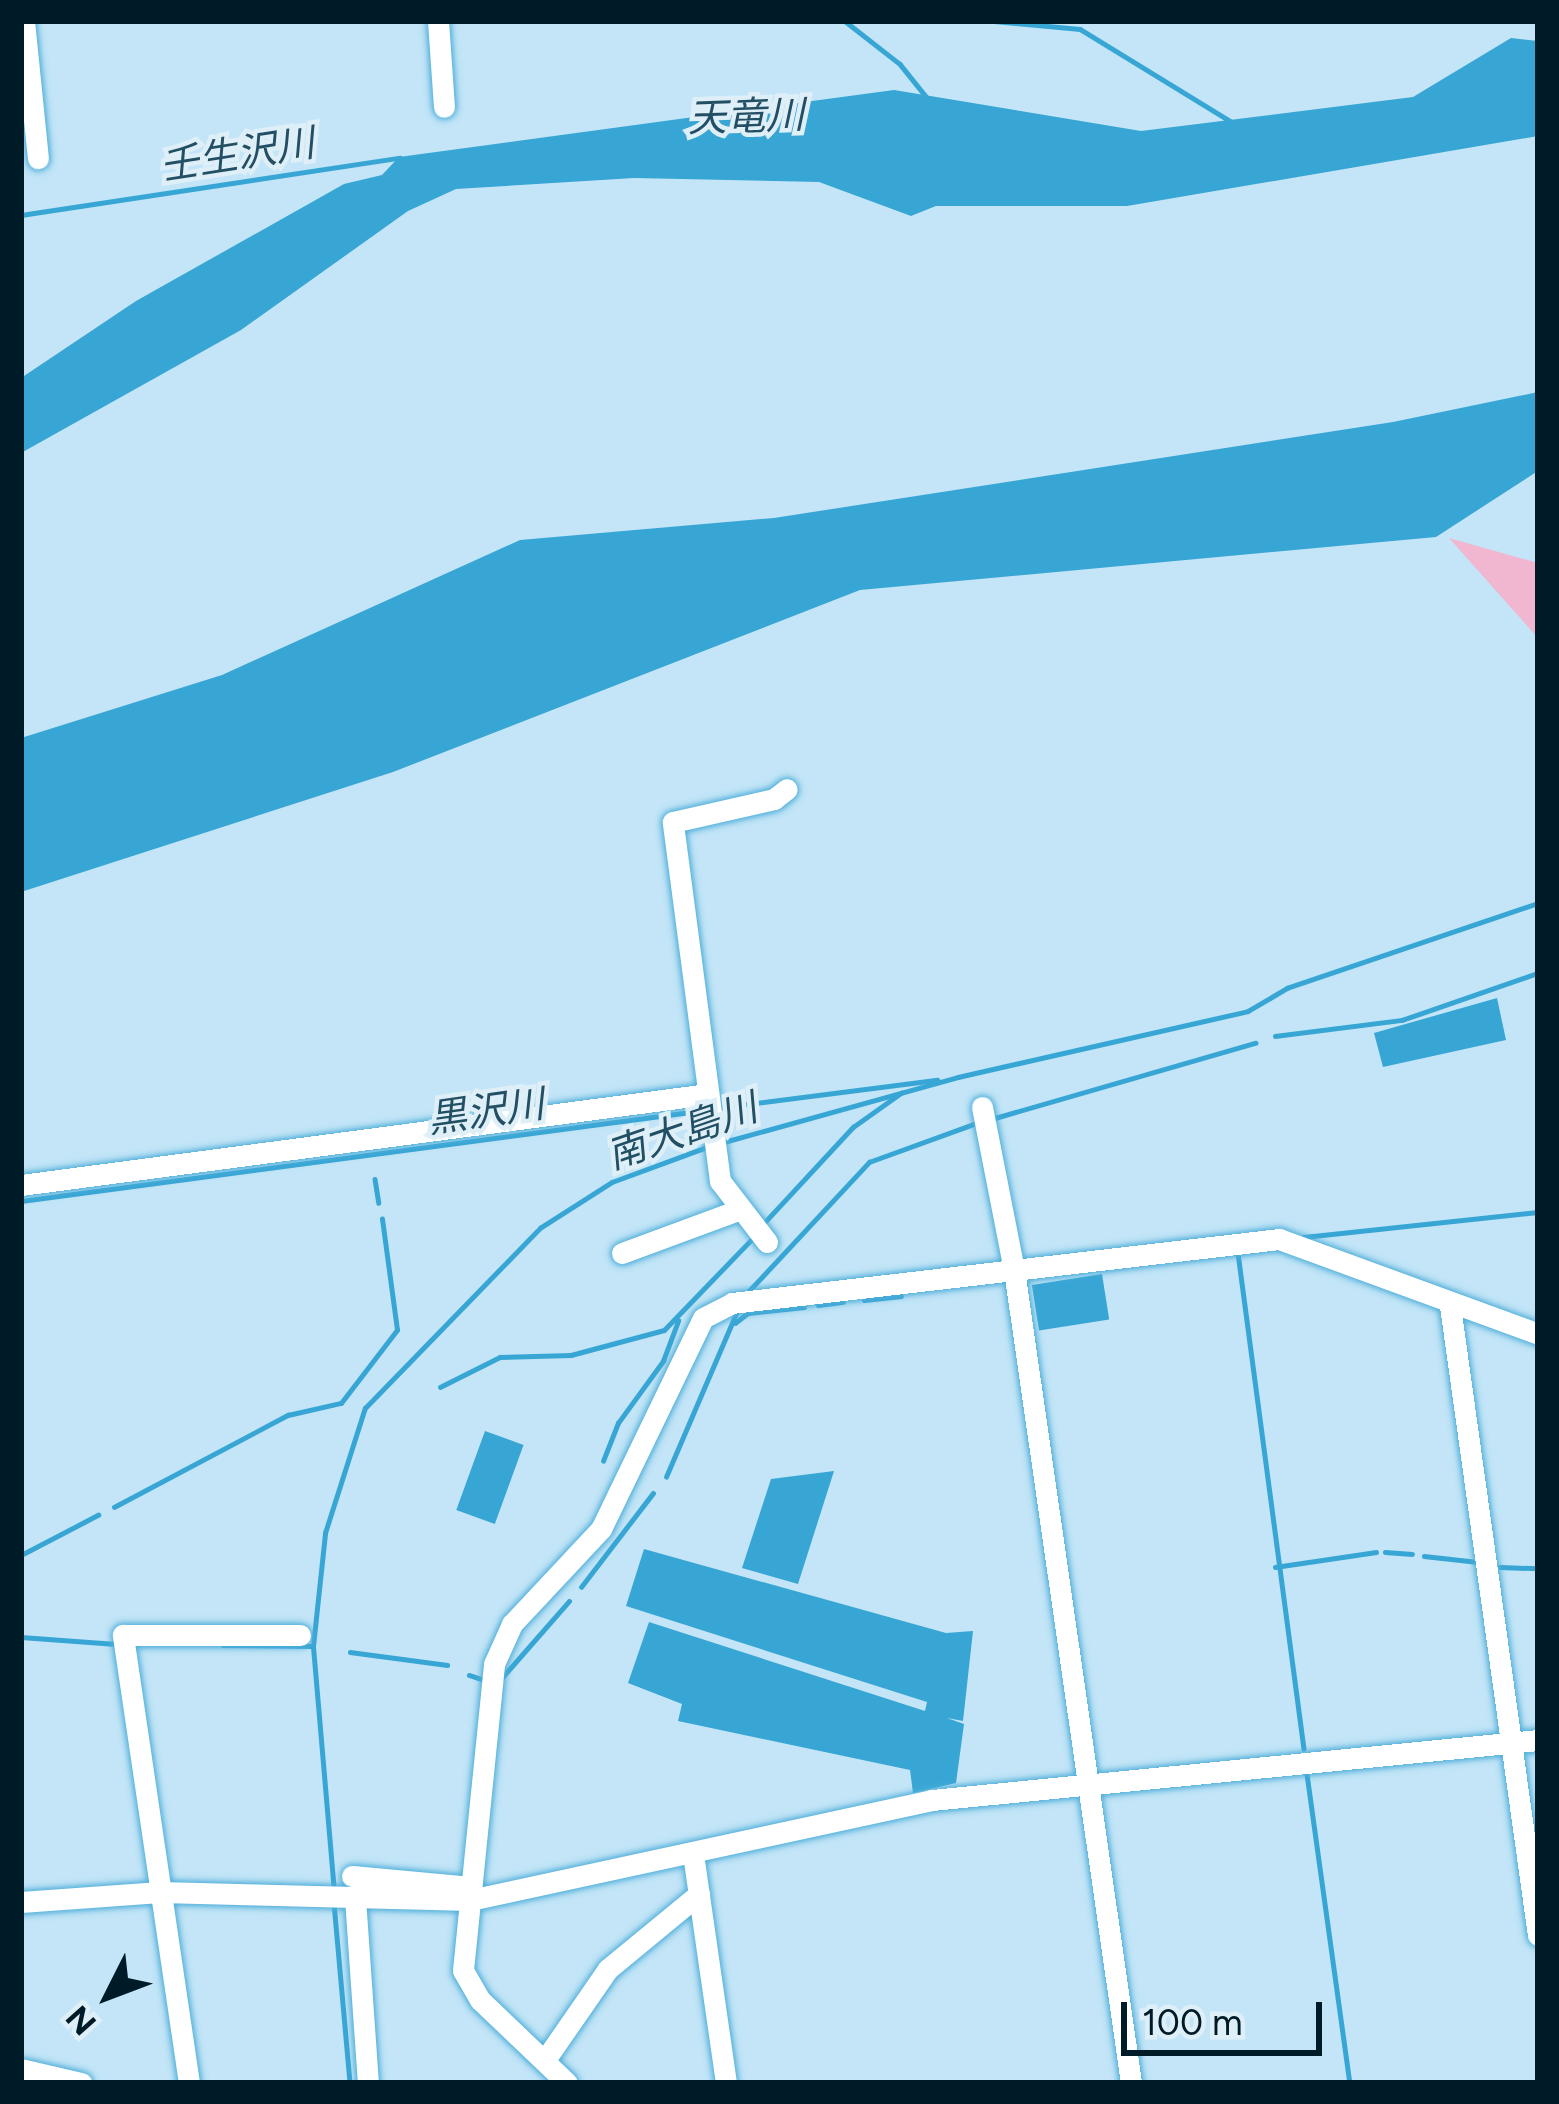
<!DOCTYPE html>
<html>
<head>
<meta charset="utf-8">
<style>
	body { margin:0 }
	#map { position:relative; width:1559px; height:2104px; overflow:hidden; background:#c3e5f7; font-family:Figtree,"Noto Sans JP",sans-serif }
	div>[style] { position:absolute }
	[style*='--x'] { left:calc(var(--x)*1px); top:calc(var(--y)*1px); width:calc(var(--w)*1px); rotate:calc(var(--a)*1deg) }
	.green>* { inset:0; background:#f1b6d0 }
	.water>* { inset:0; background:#38a6d5; transform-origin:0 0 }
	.stream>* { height:4.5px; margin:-2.25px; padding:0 2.25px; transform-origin:2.25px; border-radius:2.25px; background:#38a6d5 }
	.roads { filter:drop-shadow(0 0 3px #4eaed9) drop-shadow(0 0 3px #4eaed9) }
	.minor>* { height:21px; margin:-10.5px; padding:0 10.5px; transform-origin:10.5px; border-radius:10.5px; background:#fff }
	span { translate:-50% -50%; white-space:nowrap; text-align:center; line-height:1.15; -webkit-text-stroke:9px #deeff8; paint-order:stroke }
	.water-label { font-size:39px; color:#234f64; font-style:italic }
	.frame { position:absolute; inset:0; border:24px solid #001b28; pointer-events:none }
	.north { position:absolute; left:48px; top:1936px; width:120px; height:120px; -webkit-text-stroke:9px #deeff8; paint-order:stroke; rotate:228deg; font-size:33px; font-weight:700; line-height:48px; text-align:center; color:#001b28 }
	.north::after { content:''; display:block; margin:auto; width:42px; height:54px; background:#001b28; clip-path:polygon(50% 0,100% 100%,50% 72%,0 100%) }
	.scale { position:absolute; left:1121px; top:2002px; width:201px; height:54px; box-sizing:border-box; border:6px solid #001b28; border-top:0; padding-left:15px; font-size:36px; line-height:42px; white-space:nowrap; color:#001b28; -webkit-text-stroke:9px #deeff8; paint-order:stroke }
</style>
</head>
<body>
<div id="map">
	<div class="green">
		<div style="clip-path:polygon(1449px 538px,1538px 563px,1538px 638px)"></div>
	</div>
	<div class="water">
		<div style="clip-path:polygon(1511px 38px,1538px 41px,1538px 136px,1127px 206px,936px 206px,911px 216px,819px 182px,634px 178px,456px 189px,408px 211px,241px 330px,21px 453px,21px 378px,136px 301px,344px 184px,382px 175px,399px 157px,894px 90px,1141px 131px,1413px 97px)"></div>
		<div style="clip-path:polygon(1538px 392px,1538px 471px,1436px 537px,860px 590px,393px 772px,21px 892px,21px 738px,222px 675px,520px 540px,774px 518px,1393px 422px)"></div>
		<div style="clip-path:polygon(1497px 998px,1506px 1040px,1383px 1067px,1374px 1033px)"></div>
		<div style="left:1102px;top:1274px;width:46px;height:71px;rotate:81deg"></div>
		<div style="left:485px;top:1431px;width:41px;height:84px;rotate:20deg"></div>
		<div style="clip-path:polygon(834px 1471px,798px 1584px,742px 1568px,771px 1479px)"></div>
		<div style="clip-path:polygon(644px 1549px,946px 1633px,973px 1631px,963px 1721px,947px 1718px,964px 1724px,956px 1783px,913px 1793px,910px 1770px,678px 1721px,682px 1704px,628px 1683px,649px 1622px,925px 1711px,927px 1702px,626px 1606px)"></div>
	</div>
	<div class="stream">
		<div style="--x:845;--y:21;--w:70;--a:38"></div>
		<div style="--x:900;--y:64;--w:45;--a:51.3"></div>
		<div style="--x:994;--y:21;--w:86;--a:5.3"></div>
		<div style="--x:1080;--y:29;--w:176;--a:31.5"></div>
		<div style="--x:21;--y:215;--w:383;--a:-8.6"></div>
		<div style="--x:1275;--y:1036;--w:128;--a:-7.2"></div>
		<div style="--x:1402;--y:1020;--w:144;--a:-19.1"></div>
		<div style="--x:717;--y:1108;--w:222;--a:-7.3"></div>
		<div style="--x:995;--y:1118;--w:271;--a:-16.1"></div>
		<div style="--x:724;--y:1142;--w:243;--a:-15.5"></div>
		<div style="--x:958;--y:1077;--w:297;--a:-12.8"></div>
		<div style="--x:1248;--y:1011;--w:45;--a:-30.5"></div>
		<div style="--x:1287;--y:988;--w:265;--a:-18.7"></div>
		<div style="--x:375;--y:1179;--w:24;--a:81"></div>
		<div style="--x:21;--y:1201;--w:690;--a:-7.58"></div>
		<div style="--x:764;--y:1223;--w:131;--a:-47.2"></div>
		<div style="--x:853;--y:1127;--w:59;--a:-35.3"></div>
		<div style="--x:1304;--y:1237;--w:235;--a:-6.1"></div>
		<div style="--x:1238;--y:1253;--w:500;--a:82.42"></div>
		<div style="--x:747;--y:1293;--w:179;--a:-47"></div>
		<div style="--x:869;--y:1162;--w:112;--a:-19.9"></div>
		<div style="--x:864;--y:1300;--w:37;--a:-6"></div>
		<div style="--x:818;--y:1305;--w:25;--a:-7"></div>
		<div style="--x:735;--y:1323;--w:16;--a:-38"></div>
		<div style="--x:748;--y:1313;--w:56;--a:-6.1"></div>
		<div style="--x:440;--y:1387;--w:67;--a:-26.6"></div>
		<div style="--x:500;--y:1357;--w:71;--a:-1.6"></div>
		<div style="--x:571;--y:1355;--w:96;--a:-15"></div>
		<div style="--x:664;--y:1330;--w:124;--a:-46"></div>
		<div style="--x:603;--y:1461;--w:41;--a:-68.5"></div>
		<div style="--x:618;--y:1423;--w:77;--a:-54"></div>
		<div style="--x:663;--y:1361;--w:43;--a:-69.4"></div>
		<div style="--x:666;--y:1477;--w:181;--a:-66.8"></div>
		<div style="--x:114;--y:1507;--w:197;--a:-27.9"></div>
		<div style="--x:288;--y:1415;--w:54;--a:-12.8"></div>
		<div style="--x:341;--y:1403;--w:92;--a:-52.5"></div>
		<div style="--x:397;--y:1330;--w:112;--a:-97.7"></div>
		<div style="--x:1385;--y:1552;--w:27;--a:4"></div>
		<div style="--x:21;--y:1555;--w:87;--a:-27.5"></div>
		<div style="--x:1424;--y:1556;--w:54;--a:6.3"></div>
		<div style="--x:1275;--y:1567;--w:102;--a:-8.4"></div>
		<div style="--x:1500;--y:1567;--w:38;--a:2"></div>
		<div style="--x:581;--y:1587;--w:118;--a:-52.5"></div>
		<div style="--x:21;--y:1637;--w:95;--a:4.2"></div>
		<div style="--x:223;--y:1645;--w:90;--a:0.6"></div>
		<div style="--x:350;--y:1652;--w:98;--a:7.6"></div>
		<div style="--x:469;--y:1675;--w:16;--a:18"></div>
		<div style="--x:499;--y:1681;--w:106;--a:-48.8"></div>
		<div style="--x:1307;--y:1774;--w:312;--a:82.1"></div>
		<div style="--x:334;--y:1892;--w:247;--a:-94.9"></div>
		<div style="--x:313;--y:1646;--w:114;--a:-83.9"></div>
		<div style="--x:325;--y:1533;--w:131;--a:-72.3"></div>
		<div style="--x:365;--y:1408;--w:251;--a:-45.8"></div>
		<div style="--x:540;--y:1228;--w:85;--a:-32.6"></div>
		<div style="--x:612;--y:1182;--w:101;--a:-20.2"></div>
		<div style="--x:334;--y:1903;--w:181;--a:84.9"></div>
	</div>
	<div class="roads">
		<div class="minor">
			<div style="--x:24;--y:21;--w:138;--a:84.2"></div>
			<div style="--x:438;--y:21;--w:86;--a:86"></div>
			<div style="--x:982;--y:1107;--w:166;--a:78.9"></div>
			<div style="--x:1014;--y:1270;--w:821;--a:81.81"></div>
			<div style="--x:21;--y:1185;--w:693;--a:-7.55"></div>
			<div style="--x:767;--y:1242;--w:77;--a:-127.6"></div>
			<div style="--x:720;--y:1181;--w:362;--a:-97.5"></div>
			<div style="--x:673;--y:822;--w:104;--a:-12.8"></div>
			<div style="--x:774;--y:799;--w:16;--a:-38"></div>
			<div style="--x:622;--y:1253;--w:124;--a:-20.3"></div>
			<div style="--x:1450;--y:1306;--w:635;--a:82.04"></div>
			<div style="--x:693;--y:1854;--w:231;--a:81.8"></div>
			<div style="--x:352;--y:1876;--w:120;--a:5.3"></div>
			<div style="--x:355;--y:1898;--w:185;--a:86"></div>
			<div style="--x:21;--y:1902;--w:139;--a:-4.1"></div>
			<div style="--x:160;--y:1892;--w:310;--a:1.5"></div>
			<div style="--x:470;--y:1900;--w:473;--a:-12.2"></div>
			<div style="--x:932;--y:1800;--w:609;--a:-5.65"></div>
			<div style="--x:547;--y:2057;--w:107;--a:-55.3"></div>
			<div style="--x:608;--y:1969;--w:118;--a:-39.5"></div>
			<div style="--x:21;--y:2069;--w:62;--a:13.1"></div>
			<div style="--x:189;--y:2083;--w:453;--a:-98.4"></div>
			<div style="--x:123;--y:1635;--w:177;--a:0"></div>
			<div style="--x:567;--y:2083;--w:120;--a:-136.3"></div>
			<div style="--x:480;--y:2000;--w:34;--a:-120"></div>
			<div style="--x:463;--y:1970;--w:308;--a:-84.2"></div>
			<div style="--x:494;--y:1664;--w:44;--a:-65.8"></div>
			<div style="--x:512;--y:1624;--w:130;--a:-46.9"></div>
			<div style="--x:601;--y:1529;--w:234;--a:-64.2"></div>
			<div style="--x:703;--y:1318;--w:33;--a:-27"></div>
			<div style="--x:732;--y:1303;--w:551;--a:-6.67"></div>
			<div style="--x:1279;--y:1239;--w:276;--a:20.1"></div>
		</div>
	</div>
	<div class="water-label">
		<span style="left:746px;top:117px;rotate:-2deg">天竜川</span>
		<span style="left:237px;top:155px;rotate:-9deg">壬生沢川</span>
		<span style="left:486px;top:1112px;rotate:-8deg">黒沢川</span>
		<span style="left:682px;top:1132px;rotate:-19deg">南大島川</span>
	</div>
	<div class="frame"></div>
	<div class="north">N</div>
	<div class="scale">100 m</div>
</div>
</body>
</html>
